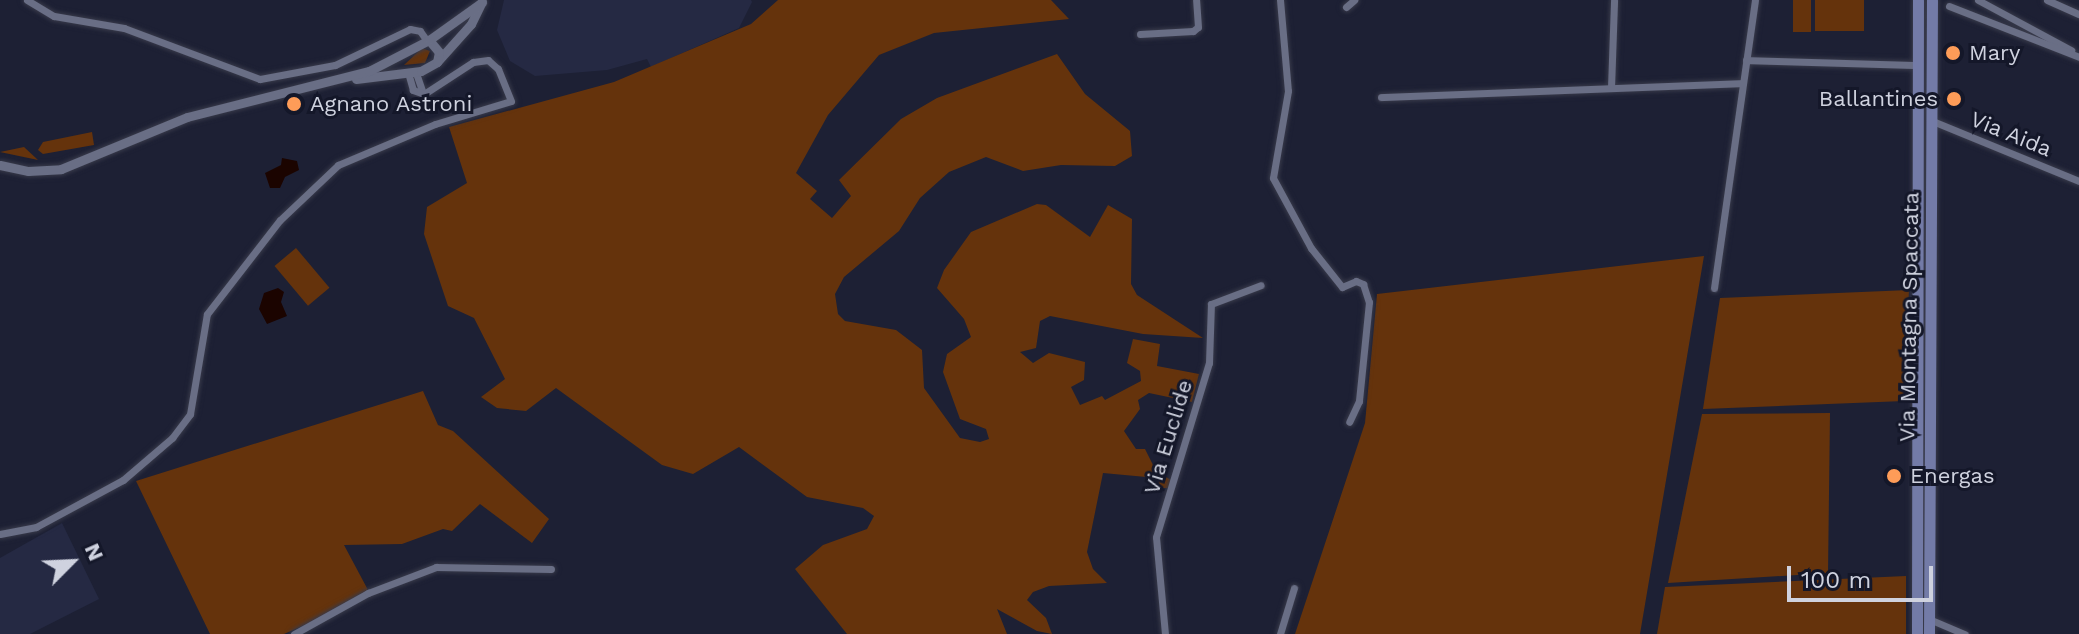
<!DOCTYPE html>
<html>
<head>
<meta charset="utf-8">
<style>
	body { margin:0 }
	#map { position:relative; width:2079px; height:634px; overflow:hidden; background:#1d2034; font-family:"Work Sans",sans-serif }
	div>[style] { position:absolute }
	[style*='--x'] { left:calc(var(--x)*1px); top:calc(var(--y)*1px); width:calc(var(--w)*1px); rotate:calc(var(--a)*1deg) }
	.built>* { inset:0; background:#252943 }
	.green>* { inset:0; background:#65330c; transform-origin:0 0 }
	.water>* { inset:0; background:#1b0400 }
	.roads { filter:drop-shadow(0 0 2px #383a4a) drop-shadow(0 0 2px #383a4a) }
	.minor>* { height:7px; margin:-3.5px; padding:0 3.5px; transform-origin:3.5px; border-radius:3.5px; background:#696e85 }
	.tertiary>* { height:9px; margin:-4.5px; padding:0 4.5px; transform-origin:4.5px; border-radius:4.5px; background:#696e85 }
	.secondary>* { height:11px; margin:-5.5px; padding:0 5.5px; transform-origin:5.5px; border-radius:5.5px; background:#737ba7 }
	.dots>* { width:22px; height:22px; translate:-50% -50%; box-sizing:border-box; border:4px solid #141729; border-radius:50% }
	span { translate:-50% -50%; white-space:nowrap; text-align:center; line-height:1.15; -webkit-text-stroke:6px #141729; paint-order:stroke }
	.poi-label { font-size:22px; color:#cfd2df }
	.left { translate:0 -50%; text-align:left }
	.right { translate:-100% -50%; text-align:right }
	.street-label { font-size:22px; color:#cfd2df }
	.north { position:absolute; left:32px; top:522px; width:80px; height:80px; -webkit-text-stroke:6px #141729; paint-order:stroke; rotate:66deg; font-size:22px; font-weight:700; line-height:32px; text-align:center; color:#cfd2df }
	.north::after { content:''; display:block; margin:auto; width:28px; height:36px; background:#cfd2df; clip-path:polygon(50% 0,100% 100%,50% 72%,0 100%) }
	.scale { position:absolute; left:1787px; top:566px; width:146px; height:36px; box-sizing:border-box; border:4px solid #cfd2df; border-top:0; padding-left:10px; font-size:24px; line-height:28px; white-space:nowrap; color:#cfd2df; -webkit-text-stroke:6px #141729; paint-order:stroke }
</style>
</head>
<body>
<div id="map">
	<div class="built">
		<div style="clip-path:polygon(504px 0,751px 0,752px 2px,739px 28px,651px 67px,647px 59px,607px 70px,535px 76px,510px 61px,497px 30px)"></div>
		<div style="clip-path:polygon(62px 523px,99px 599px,30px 634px,0 634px,0 558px)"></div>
	</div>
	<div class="green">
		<div style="clip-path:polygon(778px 0,1051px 0,1069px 19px,934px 33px,879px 55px,828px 115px,796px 173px,817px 191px,810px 199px,832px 218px,851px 196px,839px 180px,901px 119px,937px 98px,1057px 54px,1085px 94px,1130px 131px,1132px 156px,1115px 166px,1061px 165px,1023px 171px,986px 157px,949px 172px,920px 198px,899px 231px,844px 277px,835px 294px,838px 314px,845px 321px,896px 330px,922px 350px,924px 388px,960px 438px,980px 442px,989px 439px,986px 429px,960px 419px,943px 372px,947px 354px,971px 337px,964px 319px,937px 288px,944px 270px,971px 232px,1037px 204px,1046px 205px,1090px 237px,1108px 205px,1132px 219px,1131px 284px,1137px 295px,1203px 338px,1143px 334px,1050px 316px,1040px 321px,1036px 348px,1020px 352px,1033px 363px,1049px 353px,1085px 362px,1084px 380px,1071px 387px,1080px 405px,1102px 396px,1105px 400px,1141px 381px,1140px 371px,1127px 363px,1133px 339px,1160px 344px,1157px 366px,1199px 374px,1192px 402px,1149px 393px,1138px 400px,1140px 409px,1124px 431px,1136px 449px,1145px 449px,1156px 471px,1171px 480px,1169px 488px,1161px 488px,1157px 478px,1103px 473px,1087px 552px,1093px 569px,1107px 583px,1049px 586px,1033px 592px,1027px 600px,1046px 618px,1052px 634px,1037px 631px,997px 609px,1007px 634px,847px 634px,795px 569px,823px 545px,867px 529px,874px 516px,863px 508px,807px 497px,739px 447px,693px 474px,662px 465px,556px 388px,526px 411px,497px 408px,481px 397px,505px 379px,474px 318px,448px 306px,424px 234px,427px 207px,467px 183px,449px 127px,614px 82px,751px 24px)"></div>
		<div style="left:1793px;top:0;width:18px;height:32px"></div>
		<div style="left:1815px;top:0;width:49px;height:31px"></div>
		<div style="clip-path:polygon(422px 48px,430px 51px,425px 63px,404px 65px)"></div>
		<div style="clip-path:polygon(92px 132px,94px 145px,43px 154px,38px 150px,43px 142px)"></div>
		<div style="clip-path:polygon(24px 147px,38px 160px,0 152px)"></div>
		<div style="left:296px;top:248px;width:52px;height:28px;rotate:50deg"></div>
		<div style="clip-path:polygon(1704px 256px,1640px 634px,1295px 634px,1365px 423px,1377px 294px)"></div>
		<div style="clip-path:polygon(1909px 290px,1904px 401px,1703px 409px,1720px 298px)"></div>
		<div style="clip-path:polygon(423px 391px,438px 425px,453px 431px,549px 519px,532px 543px,480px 504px,452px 531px,443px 529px,402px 544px,344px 545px,368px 590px,330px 614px,284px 634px,210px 634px,136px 481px)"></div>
		<div style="clip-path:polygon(1830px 413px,1828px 573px,1668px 583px,1702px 414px)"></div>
		<div style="clip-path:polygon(1906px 576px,1906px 634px,1657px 634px,1665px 587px)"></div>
	</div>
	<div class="water">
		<div style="clip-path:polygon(282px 158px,297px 161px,299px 170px,285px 177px,280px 188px,270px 188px,265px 173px,281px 165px)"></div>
		<div style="clip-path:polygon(278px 288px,284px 292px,281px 302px,287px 316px,267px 324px,259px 309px,264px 293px)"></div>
	</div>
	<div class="roads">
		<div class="minor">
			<div style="--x:27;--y:0;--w:31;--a:31"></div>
			<div style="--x:54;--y:16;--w:71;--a:9.7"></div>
			<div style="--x:124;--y:28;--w:145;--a:20.6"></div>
			<div style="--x:260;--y:79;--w:76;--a:-10.6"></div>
			<div style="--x:335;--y:65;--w:83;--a:-25.6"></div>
			<div style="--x:1280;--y:0;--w:91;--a:85"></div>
			<div style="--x:1288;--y:91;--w:88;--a:99.8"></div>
			<div style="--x:1273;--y:178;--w:80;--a:61.5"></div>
			<div style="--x:1311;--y:248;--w:50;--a:51.5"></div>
			<div style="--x:1342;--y:287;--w:15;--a:-23"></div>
			<div style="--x:1356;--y:281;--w:8;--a:23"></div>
			<div style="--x:1363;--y:284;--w:19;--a:72"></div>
			<div style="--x:1369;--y:302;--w:100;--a:95.8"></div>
			<div style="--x:1359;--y:401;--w:23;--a:115"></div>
			<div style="--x:1978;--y:0;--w:106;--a:28.3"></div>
			<div style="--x:2047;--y:0;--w:35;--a:24"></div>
			<div style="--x:1949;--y:6;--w:140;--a:21.4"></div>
			<div style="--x:1346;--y:7;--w:11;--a:-41"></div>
			<div style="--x:410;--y:29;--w:10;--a:11"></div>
			<div style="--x:420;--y:31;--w:12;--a:55"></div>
			<div style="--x:1140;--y:34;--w:53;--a:-3.2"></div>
			<div style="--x:1193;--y:31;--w:6;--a:-39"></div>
			<div style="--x:1198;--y:27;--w:27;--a:-94"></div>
			<div style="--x:1746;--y:60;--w:173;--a:1.7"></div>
			<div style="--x:416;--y:73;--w:21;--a:71"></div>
			<div style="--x:1611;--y:88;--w:88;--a:-88"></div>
			<div style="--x:1381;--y:97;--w:361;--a:-2.2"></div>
			<div style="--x:1930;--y:120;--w:161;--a:22.3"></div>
			<div style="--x:1714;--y:288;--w:291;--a:-81.9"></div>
			<div style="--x:0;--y:534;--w:37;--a:-11"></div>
			<div style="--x:36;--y:527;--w:99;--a:-28.4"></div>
			<div style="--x:123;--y:480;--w:65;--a:-40.6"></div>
			<div style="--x:172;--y:438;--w:30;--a:-53"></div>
			<div style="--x:190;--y:414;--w:101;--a:-80.4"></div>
			<div style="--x:207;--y:314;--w:119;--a:-52.2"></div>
			<div style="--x:280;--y:220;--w:80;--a:-43.5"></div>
			<div style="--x:338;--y:165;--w:105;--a:-22.9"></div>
			<div style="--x:435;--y:124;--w:79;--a:-16.8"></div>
			<div style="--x:511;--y:101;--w:35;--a:-112"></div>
			<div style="--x:498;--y:69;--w:13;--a:-138"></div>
			<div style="--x:488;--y:60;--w:15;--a:172"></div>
			<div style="--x:473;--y:62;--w:59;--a:146.9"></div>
			<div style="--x:424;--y:94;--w:12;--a:-160"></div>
			<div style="--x:413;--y:90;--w:15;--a:-106"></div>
			<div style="--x:1929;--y:619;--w:39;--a:23"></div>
			<div style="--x:294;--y:634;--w:85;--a:-29"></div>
			<div style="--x:368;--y:593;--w:73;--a:-20.9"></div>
			<div style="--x:436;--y:567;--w:115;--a:1"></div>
			<div style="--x:1165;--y:634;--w:97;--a:-95.3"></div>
			<div style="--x:1156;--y:537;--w:182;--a:-73.1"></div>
			<div style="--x:1209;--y:363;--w:59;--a:-88.1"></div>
			<div style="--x:1211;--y:304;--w:53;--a:-20.8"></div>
			<div style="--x:1280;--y:634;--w:48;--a:-73.1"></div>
		</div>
		<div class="tertiary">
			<div style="--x:437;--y:62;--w:51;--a:-48.2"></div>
			<div style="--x:471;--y:24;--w:25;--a:-64"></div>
			<div style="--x:356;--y:79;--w:65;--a:-7"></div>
			<div style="--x:421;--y:71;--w:18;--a:-29"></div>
			<div style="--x:437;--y:62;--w:10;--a:-79"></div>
			<div style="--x:439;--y:52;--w:16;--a:-130"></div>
			<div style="--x:0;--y:165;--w:29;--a:12"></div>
			<div style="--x:28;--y:171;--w:33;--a:-3"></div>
			<div style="--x:61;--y:169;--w:136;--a:-22.4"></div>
			<div style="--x:187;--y:117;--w:188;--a:-14.2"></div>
			<div style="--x:369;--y:71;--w:68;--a:-27.3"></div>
			<div style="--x:429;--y:40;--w:65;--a:-35.6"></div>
		</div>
		<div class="secondary">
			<div style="--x:1917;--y:634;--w:634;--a:-89.91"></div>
			<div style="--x:1929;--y:634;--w:634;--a:-89.73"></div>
		</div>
	</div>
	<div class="dots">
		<div style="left:1953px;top:53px;background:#fe9c58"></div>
		<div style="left:1954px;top:99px;background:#fe9c58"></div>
		<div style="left:294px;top:104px;background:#fe9c58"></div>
		<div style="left:1894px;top:476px;background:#fe9c58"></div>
	</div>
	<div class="poi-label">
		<span class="left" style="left:1969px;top:53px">Mary</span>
		<span class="right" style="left:1938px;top:99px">Ballantines</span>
		<span class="left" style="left:310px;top:104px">Agnano Astroni</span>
		<span class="left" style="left:1910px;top:476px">Energas</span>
	</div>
	<div class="street-label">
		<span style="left:2011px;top:134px;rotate:22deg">Via Aida</span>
		<span style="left:1909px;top:317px;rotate:-89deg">Via Montagna Spaccata</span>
		<span style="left:1168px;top:437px;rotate:-73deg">Via Euclide</span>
	</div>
	<div class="north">N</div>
	<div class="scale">100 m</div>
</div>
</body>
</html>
